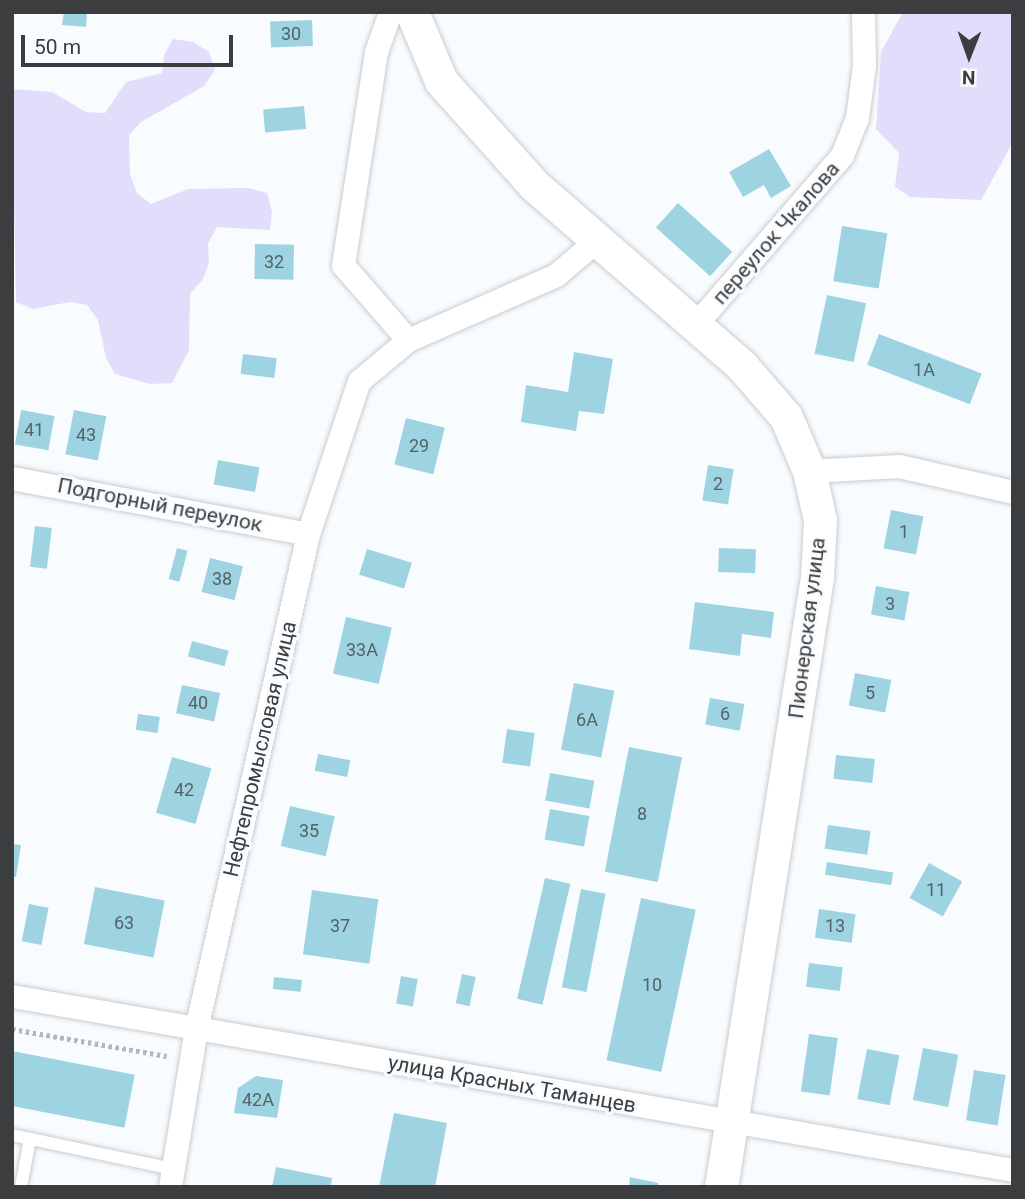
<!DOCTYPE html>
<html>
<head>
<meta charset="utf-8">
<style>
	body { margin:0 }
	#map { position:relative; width:1025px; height:1199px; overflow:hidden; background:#f9fcfe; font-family:Roboto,sans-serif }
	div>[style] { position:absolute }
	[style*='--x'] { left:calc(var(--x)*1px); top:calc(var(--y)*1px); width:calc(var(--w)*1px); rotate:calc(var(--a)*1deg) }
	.green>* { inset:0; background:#e1ddfb }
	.building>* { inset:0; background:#9ed4e1; transform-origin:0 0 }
	.path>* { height:4.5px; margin-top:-2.25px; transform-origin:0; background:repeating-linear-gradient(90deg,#b5b7b9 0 3.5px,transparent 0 7px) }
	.roads { filter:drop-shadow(0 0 2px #c9cdd0) drop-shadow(0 0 2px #c9cdd0) }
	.service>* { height:12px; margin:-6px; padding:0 6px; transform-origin:6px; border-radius:6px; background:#fff }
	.minor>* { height:23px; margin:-11.5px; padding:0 11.5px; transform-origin:11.5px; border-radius:11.5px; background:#fff }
	.secondary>* { height:33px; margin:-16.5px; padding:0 16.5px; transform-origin:16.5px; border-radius:16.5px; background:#fff }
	span { translate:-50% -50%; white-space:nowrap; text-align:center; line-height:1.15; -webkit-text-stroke:6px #f9fcfe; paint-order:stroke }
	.number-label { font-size:18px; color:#546367 }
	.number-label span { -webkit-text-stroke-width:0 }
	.street-label { font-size:21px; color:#3c3d3e }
	.frame { position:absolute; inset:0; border:14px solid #3c3d3e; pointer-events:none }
	.north { position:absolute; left:934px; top:21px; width:70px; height:70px; -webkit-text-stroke:5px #f9fcfe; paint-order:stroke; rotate:181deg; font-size:19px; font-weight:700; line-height:28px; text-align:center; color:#3c3d3e }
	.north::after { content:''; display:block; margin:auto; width:24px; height:32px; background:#3c3d3e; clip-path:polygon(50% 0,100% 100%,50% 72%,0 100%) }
	.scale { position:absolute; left:21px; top:35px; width:212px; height:32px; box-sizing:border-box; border:4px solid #3c3d3e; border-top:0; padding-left:9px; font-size:21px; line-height:24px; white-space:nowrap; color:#3c3d3e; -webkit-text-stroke:5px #f9fcfe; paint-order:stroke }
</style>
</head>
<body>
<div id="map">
	<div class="green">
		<div style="clip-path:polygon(903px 12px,1013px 12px,1013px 142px,981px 200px,910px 197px,895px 187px,899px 153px,876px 129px,881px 52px)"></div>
		<div style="clip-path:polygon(173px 39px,193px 42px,209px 52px,215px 70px,204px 86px,141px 122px,129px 135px,130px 174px,137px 193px,151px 204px,188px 189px,249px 188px,267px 193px,272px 212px,270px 230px,217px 227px,208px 244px,209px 263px,203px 279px,190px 294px,189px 350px,172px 383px,150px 384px,115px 374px,106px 358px,98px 320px,87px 305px,70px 302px,33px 309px,16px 302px,12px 89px,52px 92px,86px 112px,105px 113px,126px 82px,162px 73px,164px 55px)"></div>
	</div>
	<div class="building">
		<div style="clip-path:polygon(64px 12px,87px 12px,86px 27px,62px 25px)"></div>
		<div style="left:312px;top:20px;width:26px;height:42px;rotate:88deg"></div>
		<div style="left:304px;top:106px;width:23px;height:41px;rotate:85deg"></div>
		<div style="clip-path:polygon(769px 149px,791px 186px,771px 198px,764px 185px,743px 197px,729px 172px)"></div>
		<div style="left:678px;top:203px;width:73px;height:33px;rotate:42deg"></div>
		<div style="left:842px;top:226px;width:46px;height:56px;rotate:9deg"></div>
		<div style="left:255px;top:244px;width:39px;height:35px;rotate:1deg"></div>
		<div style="left:827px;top:295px;width:40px;height:60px;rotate:12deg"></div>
		<div style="left:879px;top:334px;width:110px;height:33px;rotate:21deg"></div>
		<div style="clip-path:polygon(574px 352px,613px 359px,604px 414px,579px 411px,576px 431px,521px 422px,526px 385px,568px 392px)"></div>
		<div style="left:243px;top:354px;width:34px;height:20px;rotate:7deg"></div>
		<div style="left:21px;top:410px;width:34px;height:35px;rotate:10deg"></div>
		<div style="left:74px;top:410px;width:33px;height:45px;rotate:11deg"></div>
		<div style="left:406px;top:418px;width:40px;height:48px;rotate:14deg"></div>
		<div style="left:218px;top:460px;width:42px;height:25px;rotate:10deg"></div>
		<div style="left:708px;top:465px;width:26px;height:36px;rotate:9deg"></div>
		<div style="left:891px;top:510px;width:33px;height:39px;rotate:11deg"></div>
		<div style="left:35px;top:526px;width:17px;height:41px;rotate:7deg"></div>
		<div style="left:177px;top:548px;width:11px;height:32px;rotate:15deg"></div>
		<div style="left:719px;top:548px;width:37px;height:24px;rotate:2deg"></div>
		<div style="left:367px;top:549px;width:47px;height:27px;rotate:17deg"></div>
		<div style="left:210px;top:558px;width:34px;height:35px;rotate:14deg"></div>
		<div style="left:876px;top:586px;width:34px;height:29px;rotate:10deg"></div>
		<div style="clip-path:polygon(695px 602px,774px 612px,771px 638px,742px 634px,740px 656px,689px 649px)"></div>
		<div style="left:346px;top:617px;width:47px;height:58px;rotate:13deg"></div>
		<div style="left:192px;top:641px;width:38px;height:16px;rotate:15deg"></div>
		<div style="left:855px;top:673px;width:37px;height:33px;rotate:11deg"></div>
		<div style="left:574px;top:683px;width:41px;height:68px;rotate:11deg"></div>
		<div style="left:182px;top:685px;width:39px;height:29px;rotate:12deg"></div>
		<div style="left:710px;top:698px;width:35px;height:27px;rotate:10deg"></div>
		<div style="left:138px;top:714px;width:22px;height:16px;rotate:8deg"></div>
		<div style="left:507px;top:729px;width:28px;height:34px;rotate:8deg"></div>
		<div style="left:629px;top:747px;width:54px;height:127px;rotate:11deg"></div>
		<div style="left:318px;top:754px;width:33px;height:17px;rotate:11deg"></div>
		<div style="left:836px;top:755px;width:39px;height:24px;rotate:6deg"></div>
		<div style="left:172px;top:757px;width:41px;height:58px;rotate:16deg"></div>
		<div style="left:550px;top:773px;width:45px;height:28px;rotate:10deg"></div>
		<div style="left:290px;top:806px;width:46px;height:41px;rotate:13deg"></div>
		<div style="left:550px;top:809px;width:40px;height:31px;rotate:10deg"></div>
		<div style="left:828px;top:825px;width:43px;height:24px;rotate:8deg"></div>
		<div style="clip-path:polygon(12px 844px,21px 845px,16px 877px,12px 876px)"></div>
		<div style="left:827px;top:862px;width:67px;height:13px;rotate:9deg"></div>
		<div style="left:929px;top:863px;width:38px;height:40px;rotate:29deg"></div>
		<div style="left:545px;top:878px;width:26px;height:124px;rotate:13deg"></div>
		<div style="left:95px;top:887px;width:71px;height:58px;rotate:11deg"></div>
		<div style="left:581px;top:889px;width:25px;height:100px;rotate:11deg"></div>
		<div style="left:312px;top:890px;width:67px;height:65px;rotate:8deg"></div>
		<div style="left:641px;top:898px;width:56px;height:166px;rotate:12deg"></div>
		<div style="left:29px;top:904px;width:20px;height:38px;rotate:11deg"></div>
		<div style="left:819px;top:909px;width:37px;height:29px;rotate:8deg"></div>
		<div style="left:809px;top:963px;width:34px;height:24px;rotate:7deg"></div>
		<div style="left:462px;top:974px;width:14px;height:30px;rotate:12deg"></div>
		<div style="left:401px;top:976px;width:17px;height:28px;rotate:10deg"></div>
		<div style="left:274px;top:977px;width:28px;height:12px;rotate:6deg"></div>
		<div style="left:809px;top:1034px;width:29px;height:58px;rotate:8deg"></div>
		<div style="left:923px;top:1048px;width:36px;height:53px;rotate:11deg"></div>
		<div style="left:867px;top:1049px;width:33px;height:51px;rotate:11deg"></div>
		<div style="left:12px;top:1051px;width:125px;height:54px;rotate:11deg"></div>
		<div style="left:974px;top:1070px;width:32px;height:51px;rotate:9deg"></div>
		<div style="clip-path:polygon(256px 1076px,283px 1080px,277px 1118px,234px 1113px,238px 1088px)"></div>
		<div style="clip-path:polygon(394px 1113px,447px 1123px,435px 1187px,379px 1187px)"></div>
		<div style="clip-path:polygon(276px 1167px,332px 1178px,331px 1187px,272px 1187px)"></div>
		<div style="clip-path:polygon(630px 1177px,658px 1183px,658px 1187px,629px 1187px)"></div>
	</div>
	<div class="path">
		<div style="--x:12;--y:1029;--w:157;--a:9.9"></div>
	</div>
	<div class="roads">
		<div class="service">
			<div style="--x:12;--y:1135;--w:165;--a:11.9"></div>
			<div style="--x:21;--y:1187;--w:49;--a:-79.4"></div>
		</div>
		<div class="minor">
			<div style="--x:695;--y:325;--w:225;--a:-49.1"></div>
			<div style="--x:842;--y:155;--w:40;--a:-68"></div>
			<div style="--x:857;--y:118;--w:53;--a:-82.5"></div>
			<div style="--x:864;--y:65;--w:53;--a:-91.1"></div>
			<div style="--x:408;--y:340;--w:162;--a:-23.7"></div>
			<div style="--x:556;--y:275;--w:55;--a:-40.6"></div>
			<div style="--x:809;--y:471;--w:90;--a:-3.2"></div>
			<div style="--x:899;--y:466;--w:117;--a:12.8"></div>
			<div style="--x:12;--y:478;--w:301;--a:10.7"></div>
			<div style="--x:12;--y:996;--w:1016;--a:9.86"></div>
			<div style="--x:170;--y:1187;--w:160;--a:-80.7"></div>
			<div style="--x:196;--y:1029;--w:508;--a:-77.25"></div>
			<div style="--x:308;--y:534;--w:161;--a:-71.6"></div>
			<div style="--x:359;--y:381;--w:64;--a:-39.9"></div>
			<div style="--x:408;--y:340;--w:99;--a:-130.9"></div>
			<div style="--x:343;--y:265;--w:216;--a:-81.2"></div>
			<div style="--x:376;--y:52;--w:42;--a:-70.7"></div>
		</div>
		<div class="secondary">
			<div style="--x:412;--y:12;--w:75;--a:67.2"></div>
			<div style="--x:441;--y:81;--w:140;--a:48.2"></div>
			<div style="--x:534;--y:185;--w:276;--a:41"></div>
			<div style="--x:742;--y:366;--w:67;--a:49.2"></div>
			<div style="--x:786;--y:417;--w:59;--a:66.9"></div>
			<div style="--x:809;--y:471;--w:50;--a:77.3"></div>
			<div style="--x:820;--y:520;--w:57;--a:93"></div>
			<div style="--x:817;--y:577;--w:618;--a:98.94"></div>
		</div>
	</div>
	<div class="number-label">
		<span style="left:291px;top:34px">30</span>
		<span style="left:274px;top:262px">32</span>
		<span style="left:924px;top:370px">1А</span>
		<span style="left:34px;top:430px">41</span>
		<span style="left:86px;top:435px">43</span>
		<span style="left:419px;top:446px">29</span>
		<span style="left:718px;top:484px">2</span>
		<span style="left:904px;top:532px">1</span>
		<span style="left:222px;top:579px">38</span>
		<span style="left:890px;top:604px">3</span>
		<span style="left:362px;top:650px">33А</span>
		<span style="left:870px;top:693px">5</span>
		<span style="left:198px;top:703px">40</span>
		<span style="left:725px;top:714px">6</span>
		<span style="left:587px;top:720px">6А</span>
		<span style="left:184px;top:790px">42</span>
		<span style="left:642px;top:814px">8</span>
		<span style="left:309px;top:831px">35</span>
		<span style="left:936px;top:890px">11</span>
		<span style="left:124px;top:923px">63</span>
		<span style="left:340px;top:926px">37</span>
		<span style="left:835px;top:926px">13</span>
		<span style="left:652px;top:985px">10</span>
		<span style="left:258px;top:1100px">42А</span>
	</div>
	<div class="street-label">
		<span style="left:776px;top:233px;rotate:-49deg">переулок Чкалова</span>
		<span style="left:160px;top:505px;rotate:11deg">Подгорный переулок</span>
		<span style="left:807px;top:628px;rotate:-83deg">Пионерская улица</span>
		<span style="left:260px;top:749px;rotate:-77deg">Нефтепромысловая улица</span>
		<span style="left:512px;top:1084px;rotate:10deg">улица Красных Таманцев</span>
	</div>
	<div class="frame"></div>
	<div class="north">N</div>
	<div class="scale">50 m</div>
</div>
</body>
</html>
